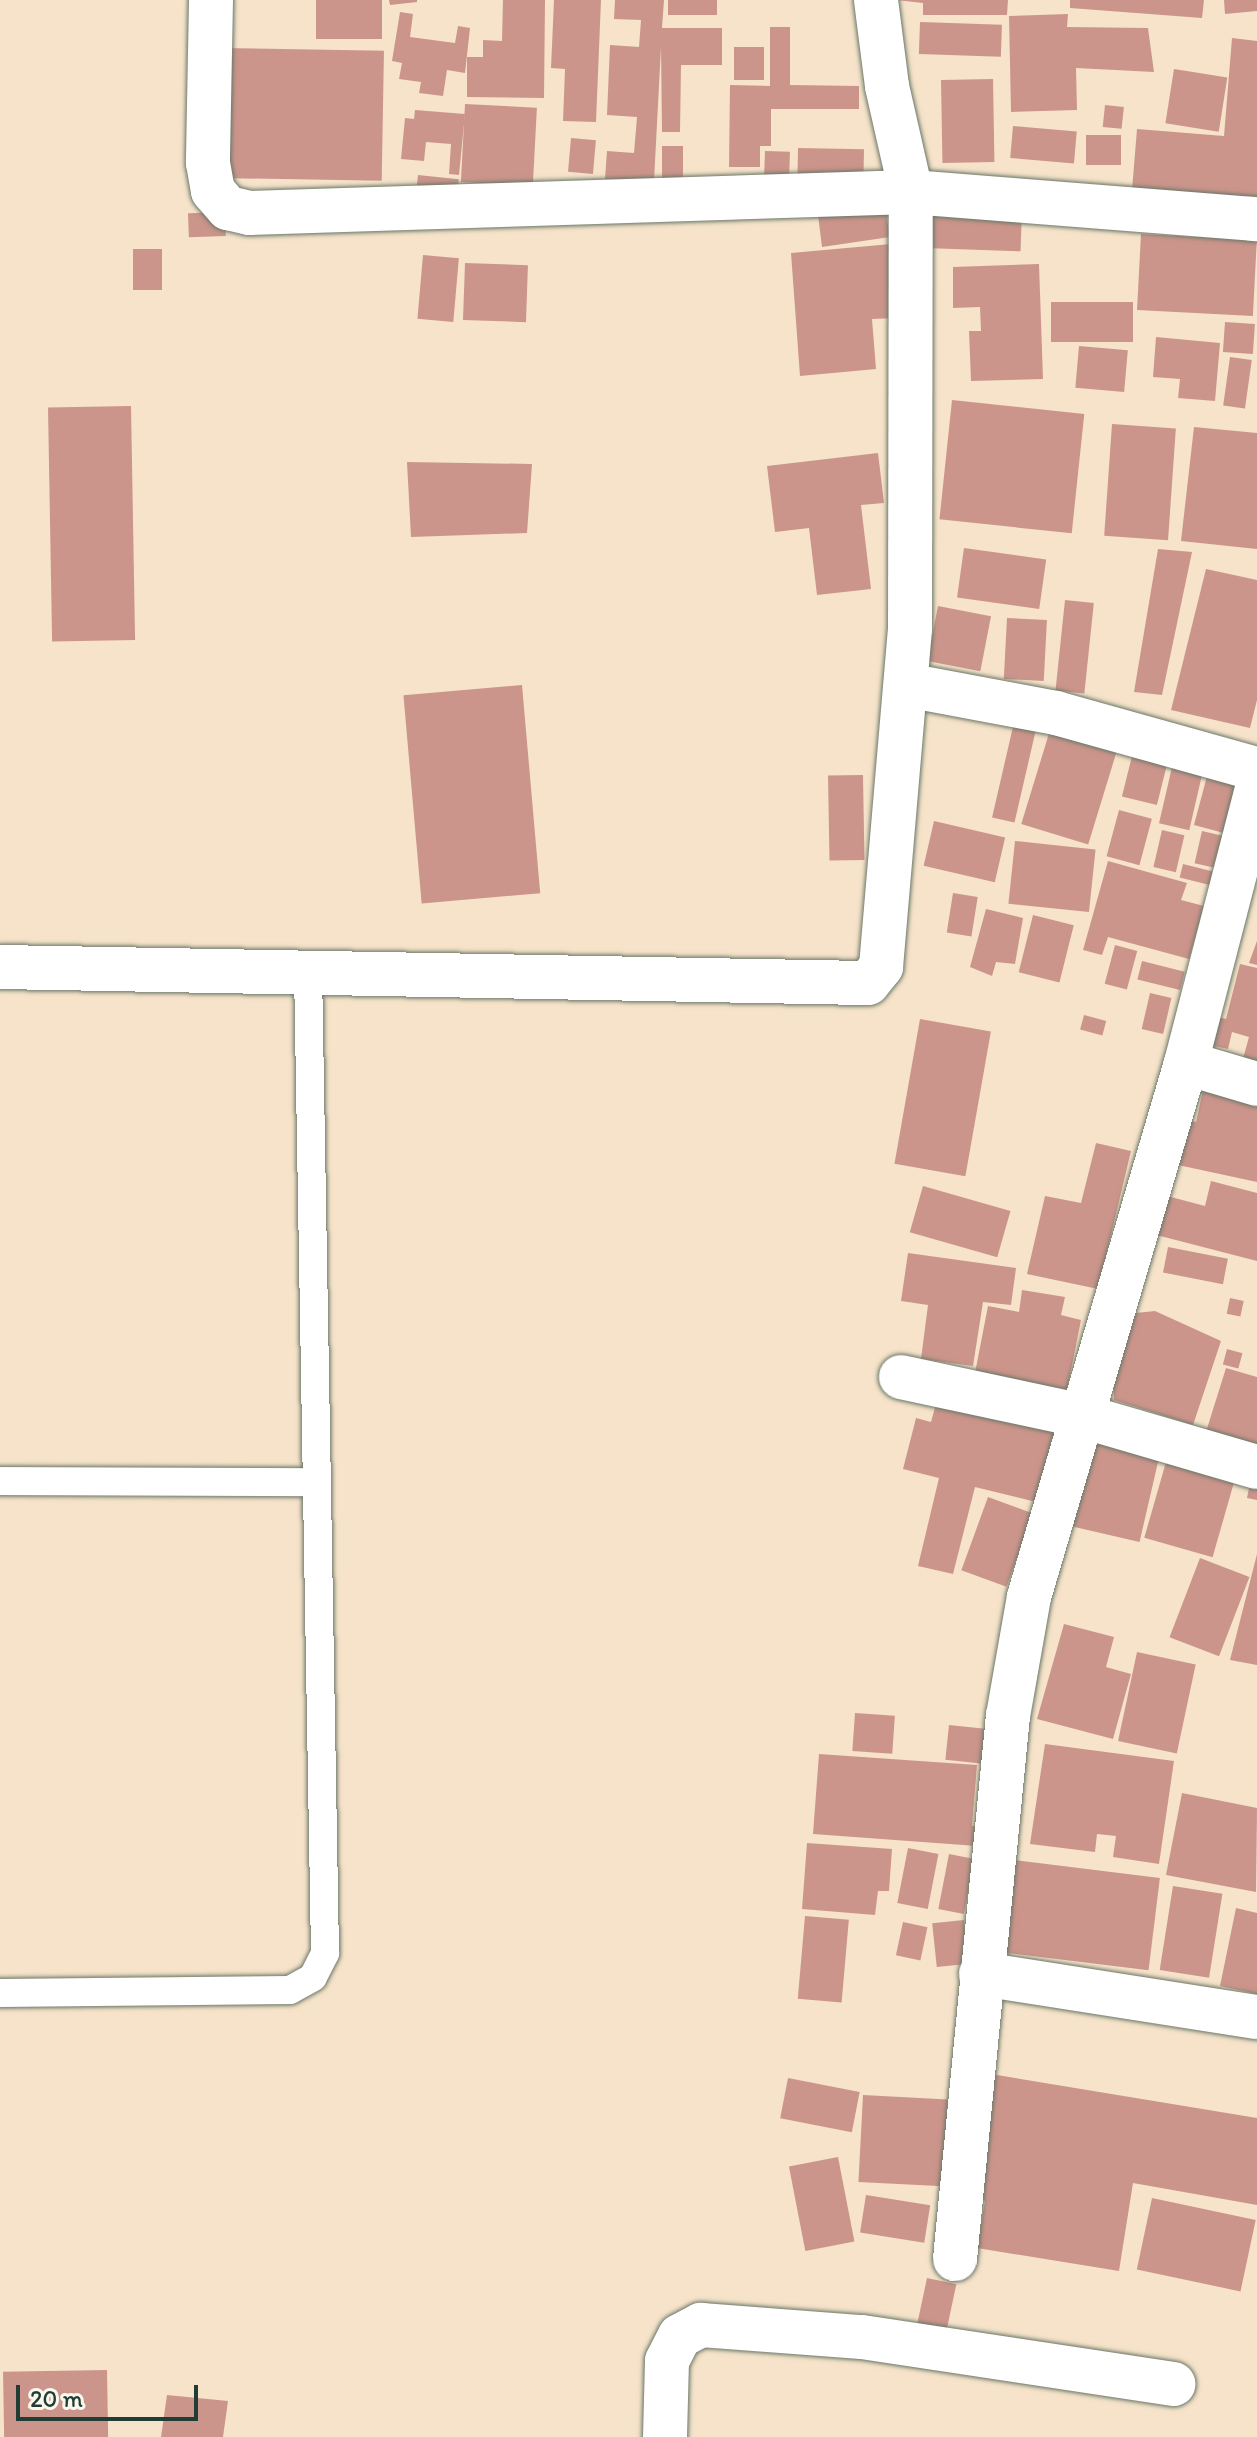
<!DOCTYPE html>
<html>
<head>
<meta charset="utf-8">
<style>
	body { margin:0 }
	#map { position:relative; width:1257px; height:2437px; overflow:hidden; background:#f6e3ca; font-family:Itim,sans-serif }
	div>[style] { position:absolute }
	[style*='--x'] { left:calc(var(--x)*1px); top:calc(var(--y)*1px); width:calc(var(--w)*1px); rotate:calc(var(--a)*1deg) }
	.building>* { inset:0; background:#cc958c; transform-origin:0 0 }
	.roads { filter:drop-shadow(0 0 2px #6a7768) drop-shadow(0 0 2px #6a7768) }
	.service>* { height:28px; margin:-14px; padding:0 14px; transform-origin:14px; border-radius:14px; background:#fff }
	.minor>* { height:44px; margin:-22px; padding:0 22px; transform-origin:22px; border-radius:22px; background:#fff }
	span { translate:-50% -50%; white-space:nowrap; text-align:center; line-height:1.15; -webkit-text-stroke:7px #fbf7ec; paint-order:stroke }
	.scale { position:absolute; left:16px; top:2385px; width:182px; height:36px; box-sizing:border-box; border:4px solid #1f3d34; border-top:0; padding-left:10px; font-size:24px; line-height:28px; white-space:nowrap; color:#1f3d34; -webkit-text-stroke:6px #fbf7ec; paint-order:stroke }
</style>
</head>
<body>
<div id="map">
	<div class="building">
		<div style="left:316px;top:0;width:66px;height:39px"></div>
		<div style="clip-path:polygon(389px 0,417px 0,417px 2px,390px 5px)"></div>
		<div style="clip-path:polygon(503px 0,545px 0,544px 98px,467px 97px,467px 57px,483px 57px,483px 40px,502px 41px)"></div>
		<div style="clip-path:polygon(554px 0,601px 0,596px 122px,563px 121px,565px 69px,551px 68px)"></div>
		<div style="clip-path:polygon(615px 0,664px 0,662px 28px,722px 28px,722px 65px,681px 65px,680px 132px,662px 132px,661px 47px,654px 181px,605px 179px,607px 151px,634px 153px,637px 117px,607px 115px,610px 45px,639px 47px,641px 20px,614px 19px)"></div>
		<div style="left:668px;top:0;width:49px;height:15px"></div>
		<div style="clip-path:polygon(896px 0,1008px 0,1007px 15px,923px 15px,923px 3px)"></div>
		<div style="clip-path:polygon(1070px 0,1204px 0,1202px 18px,1070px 8px)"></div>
		<div style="clip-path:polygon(1224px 0,1257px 0,1257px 11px,1225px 14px)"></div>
		<div style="clip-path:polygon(400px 12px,413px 14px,410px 37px,455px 43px,458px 26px,470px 28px,465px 73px,447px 70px,443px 96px,419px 93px,421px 82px,399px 79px,402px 63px,392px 61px)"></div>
		<div style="clip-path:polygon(1068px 14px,1067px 27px,1148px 28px,1154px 72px,1076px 68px,1077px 110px,1011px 112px,1009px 16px)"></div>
		<div style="left:920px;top:22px;width:82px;height:32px;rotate:2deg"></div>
		<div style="clip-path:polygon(770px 27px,790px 27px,790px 85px,859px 86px,859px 109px,771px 109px,771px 146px,760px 146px,760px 167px,729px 167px,730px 85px,770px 86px)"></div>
		<div style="clip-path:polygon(1232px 38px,1257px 41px,1257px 200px,1132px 190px,1137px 129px,1224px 136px)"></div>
		<div style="left:764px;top:47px;width:33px;height:30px;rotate:90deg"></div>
		<div style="left:221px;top:48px;width:163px;height:130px;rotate:1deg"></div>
		<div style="left:1174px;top:69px;width:54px;height:55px;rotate:9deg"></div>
		<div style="left:993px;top:79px;width:83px;height:52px;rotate:89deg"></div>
		<div style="left:465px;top:104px;width:72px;height:78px;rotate:3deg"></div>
		<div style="left:1105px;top:105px;width:19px;height:22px;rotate:6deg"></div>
		<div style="clip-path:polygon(415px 110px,465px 114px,459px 175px,449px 174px,451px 144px,426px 142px,424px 161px,401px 159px,405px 118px,414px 119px)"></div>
		<div style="left:1013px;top:126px;width:64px;height:32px;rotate:5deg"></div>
		<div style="left:1121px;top:135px;width:30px;height:35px;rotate:90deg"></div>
		<div style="left:571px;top:138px;width:25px;height:34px;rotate:5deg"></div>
		<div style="left:662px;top:146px;width:21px;height:38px"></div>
		<div style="left:798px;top:148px;width:66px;height:29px;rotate:1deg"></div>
		<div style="left:765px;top:151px;width:25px;height:25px;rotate:2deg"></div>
		<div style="left:418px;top:175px;width:41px;height:24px;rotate:6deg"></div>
		<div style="clip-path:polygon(883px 197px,890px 237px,822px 247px,816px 199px)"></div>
		<div style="left:926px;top:208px;width:96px;height:40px;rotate:2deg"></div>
		<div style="left:225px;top:212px;width:24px;height:37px;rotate:88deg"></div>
		<div style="left:1141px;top:234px;width:116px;height:76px;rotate:3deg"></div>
		<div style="clip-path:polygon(891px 244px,896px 318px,872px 319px,876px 369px,800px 376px,791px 253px)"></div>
		<div style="left:133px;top:249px;width:29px;height:41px"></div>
		<div style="left:423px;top:255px;width:36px;height:64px;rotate:5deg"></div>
		<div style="left:465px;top:263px;width:63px;height:57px;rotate:2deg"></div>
		<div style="clip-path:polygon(1039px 264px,1043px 379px,971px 381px,969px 331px,981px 331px,980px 307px,953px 308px,953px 267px)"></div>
		<div style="left:1133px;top:302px;width:40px;height:82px;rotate:90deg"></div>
		<div style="left:1225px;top:322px;width:30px;height:30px;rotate:4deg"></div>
		<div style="clip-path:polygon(1156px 337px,1220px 343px,1215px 401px,1178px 398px,1180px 379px,1153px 377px)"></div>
		<div style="left:1079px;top:346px;width:49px;height:42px;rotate:5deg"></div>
		<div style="left:1230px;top:357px;width:22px;height:49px;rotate:8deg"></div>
		<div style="left:952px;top:400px;width:133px;height:120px;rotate:6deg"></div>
		<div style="left:131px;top:406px;width:234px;height:83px;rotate:89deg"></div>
		<div style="left:1112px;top:424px;width:64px;height:112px;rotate:4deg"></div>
		<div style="clip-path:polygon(1194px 427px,1257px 433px,1257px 549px,1181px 541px)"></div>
		<div style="clip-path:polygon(878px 453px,884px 503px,861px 505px,871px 589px,817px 595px,809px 528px,775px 532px,767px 466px)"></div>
		<div style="clip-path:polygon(407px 462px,532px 464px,527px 533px,411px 537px)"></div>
		<div style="left:964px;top:548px;width:83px;height:50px;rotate:8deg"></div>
		<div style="clip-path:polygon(1158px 549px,1192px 552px,1162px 695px,1134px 692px)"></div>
		<div style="clip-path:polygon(1206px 569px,1257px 580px,1257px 700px,1250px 728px,1171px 710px)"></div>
		<div style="left:1065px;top:600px;width:29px;height:91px;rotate:6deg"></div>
		<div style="left:938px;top:606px;width:54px;height:56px;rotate:11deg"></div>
		<div style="left:1007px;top:618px;width:40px;height:61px;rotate:3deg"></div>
		<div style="left:522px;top:685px;width:209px;height:119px;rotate:85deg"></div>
		<div style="left:1054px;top:717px;width:70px;height:112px;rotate:17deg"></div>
		<div style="left:1015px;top:718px;width:23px;height:102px;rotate:13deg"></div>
		<div style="left:1135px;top:744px;width:36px;height:54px;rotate:14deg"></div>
		<div style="left:1175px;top:754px;width:31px;height:71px;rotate:13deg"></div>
		<div style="left:1210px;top:765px;width:31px;height:62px;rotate:15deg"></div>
		<div style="left:863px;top:775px;width:85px;height:35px;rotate:89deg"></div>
		<div style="left:1119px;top:810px;width:34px;height:48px;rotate:15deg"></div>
		<div style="left:934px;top:821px;width:73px;height:46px;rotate:13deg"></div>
		<div style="left:1162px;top:830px;width:23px;height:38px;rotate:13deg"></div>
		<div style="left:1202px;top:831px;width:23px;height:33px;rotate:13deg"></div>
		<div style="left:1015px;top:841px;width:81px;height:63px;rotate:6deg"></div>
		<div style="clip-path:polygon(1108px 861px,1187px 883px,1181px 900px,1204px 906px,1189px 959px,1108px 937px,1102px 955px,1083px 950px)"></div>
		<div style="left:1183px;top:864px;width:33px;height:14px;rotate:14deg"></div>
		<div style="left:953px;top:893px;width:25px;height:40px;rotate:9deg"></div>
		<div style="clip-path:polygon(986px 909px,1023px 918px,1015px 964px,996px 962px,992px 976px,970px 967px)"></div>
		<div style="left:1033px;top:915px;width:42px;height:59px;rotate:14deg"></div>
		<div style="clip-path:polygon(1257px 941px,1257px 965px,1249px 963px)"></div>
		<div style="left:1115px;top:945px;width:23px;height:40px;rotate:15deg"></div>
		<div style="left:1142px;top:961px;width:44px;height:19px;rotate:14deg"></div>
		<div style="clip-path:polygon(1240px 964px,1257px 968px,1257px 1077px,1239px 1073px,1249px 1037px,1232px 1032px,1228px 1049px,1210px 1045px,1218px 1017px,1226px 1019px)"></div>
		<div style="left:1150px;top:993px;width:22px;height:37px;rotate:13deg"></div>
		<div style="left:1084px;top:1015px;width:23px;height:15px;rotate:15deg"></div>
		<div style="left:920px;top:1019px;width:72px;height:147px;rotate:10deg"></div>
		<div style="clip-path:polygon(1204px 1086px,1257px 1097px,1257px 1182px,1164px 1162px,1174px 1118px,1196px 1122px)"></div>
		<div style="clip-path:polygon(1096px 1143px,1131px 1151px,1098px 1289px,1027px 1274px,1045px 1196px,1081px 1203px)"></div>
		<div style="clip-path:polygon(1211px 1181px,1257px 1193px,1257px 1261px,1141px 1231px,1152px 1192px,1205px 1206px)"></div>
		<div style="left:923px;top:1186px;width:91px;height:48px;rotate:16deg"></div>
		<div style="left:1168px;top:1247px;width:61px;height:26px;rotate:11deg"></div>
		<div style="clip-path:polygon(908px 1253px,1016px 1268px,1011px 1305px,983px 1302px,973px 1366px,921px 1359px,928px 1305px,901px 1301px)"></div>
		<div style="clip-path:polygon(1022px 1290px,1065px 1297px,1061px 1315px,1081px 1320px,1066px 1395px,974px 1378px,988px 1306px,1019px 1312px)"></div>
		<div style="left:1230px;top:1298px;width:14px;height:16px;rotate:12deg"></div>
		<div style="clip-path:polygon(1155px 1311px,1221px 1341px,1193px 1425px,1114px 1400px,1113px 1367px,1126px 1314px)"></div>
		<div style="left:1227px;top:1349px;width:16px;height:16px;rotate:15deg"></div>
		<div style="clip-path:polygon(1226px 1368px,1257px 1377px,1257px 1452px,1205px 1435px)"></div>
		<div style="clip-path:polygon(939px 1393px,1059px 1421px,1040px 1503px,975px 1487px,953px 1574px,918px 1566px,939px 1478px,903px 1469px,916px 1418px,931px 1422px)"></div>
		<div style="left:1081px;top:1431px;width:82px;height:95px;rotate:13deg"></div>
		<div style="left:1168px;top:1455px;width:71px;height:86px;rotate:16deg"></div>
		<div style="clip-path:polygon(1252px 1473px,1257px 1474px,1257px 1500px,1247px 1498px)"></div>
		<div style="left:988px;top:1497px;width:48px;height:78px;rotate:20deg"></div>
		<div style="clip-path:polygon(1257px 1554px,1257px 1665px,1230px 1660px)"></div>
		<div style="left:1200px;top:1558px;width:53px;height:85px;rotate:21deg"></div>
		<div style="clip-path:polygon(1064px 1624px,1114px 1637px,1106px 1667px,1131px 1674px,1113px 1739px,1037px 1719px)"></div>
		<div style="left:1137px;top:1652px;width:60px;height:91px;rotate:12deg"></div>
		<div style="left:855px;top:1713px;width:40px;height:38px;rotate:4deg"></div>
		<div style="left:949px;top:1725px;width:41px;height:35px;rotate:6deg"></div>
		<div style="clip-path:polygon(1045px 1744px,1174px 1761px,1159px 1864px,1113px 1857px,1116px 1836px,1097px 1834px,1095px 1852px,1030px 1844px)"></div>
		<div style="clip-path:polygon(819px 1754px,977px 1765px,972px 1826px,978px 1826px,977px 1846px,813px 1834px)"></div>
		<div style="clip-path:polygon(1182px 1793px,1257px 1808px,1256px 1892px,1166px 1875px)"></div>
		<div style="clip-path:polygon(807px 1843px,892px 1849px,889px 1891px,878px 1891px,875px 1915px,802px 1909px)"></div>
		<div style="left:908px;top:1848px;width:31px;height:56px;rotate:11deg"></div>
		<div style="left:949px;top:1854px;width:26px;height:56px;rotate:11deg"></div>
		<div style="left:1013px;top:1860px;width:148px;height:93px;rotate:7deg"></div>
		<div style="left:1173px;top:1886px;width:50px;height:85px;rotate:9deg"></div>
		<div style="clip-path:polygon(1236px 1908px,1257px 1913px,1257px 1994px,1220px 1986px)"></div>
		<div style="left:805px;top:1916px;width:44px;height:83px;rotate:5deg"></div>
		<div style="left:964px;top:1920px;width:44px;height:32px;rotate:84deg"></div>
		<div style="left:903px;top:1922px;width:25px;height:34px;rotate:12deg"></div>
		<div style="clip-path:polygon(991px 2074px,1257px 2118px,1257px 2205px,1133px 2183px,1119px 2271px,977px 2248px,985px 2201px,969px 2198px)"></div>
		<div style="left:788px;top:2078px;width:73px;height:41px;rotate:11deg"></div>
		<div style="left:863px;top:2095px;width:85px;height:87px;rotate:3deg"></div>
		<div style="left:838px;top:2157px;width:86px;height:50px;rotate:79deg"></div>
		<div style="left:866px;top:2195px;width:65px;height:38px;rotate:9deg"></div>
		<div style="left:1152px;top:2198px;width:106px;height:73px;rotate:12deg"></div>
		<div style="left:927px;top:2278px;width:30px;height:57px;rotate:12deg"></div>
		<div style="left:107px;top:2370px;width:67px;height:104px;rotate:89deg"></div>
		<div style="clip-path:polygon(167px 2395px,228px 2401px,223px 2437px,161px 2437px)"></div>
	</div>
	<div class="roads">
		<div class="service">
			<div style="--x:0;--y:1481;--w:315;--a:0.2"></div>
			<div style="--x:0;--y:1993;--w:290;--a:-0.6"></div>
			<div style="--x:290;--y:1990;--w:26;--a:-29"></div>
			<div style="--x:313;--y:1977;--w:27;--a:-63"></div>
			<div style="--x:325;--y:1953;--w:979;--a:-90.99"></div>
		</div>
		<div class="minor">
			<div style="--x:211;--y:0;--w:163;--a:91.1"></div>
			<div style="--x:208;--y:163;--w:28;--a:80"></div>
			<div style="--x:213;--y:191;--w:23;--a:49"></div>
			<div style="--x:228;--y:208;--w:22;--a:13"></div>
			<div style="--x:249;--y:213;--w:662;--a:-1.82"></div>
			<div style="--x:911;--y:192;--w:347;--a:4.5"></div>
			<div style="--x:906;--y:685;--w:153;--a:10.6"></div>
			<div style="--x:1056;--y:713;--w:209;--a:15.6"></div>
			<div style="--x:0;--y:967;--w:868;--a:1.06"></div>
			<div style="--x:868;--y:983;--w:21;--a:-51"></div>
			<div style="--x:881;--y:967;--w:339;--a:-85.1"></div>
			<div style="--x:910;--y:629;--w:437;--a:-89.9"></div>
			<div style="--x:911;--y:192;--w:109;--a:-102.8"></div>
			<div style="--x:887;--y:86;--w:87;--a:-97.3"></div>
			<div style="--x:1186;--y:1063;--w:74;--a:16.5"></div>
			<div style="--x:901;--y:1377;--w:182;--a:12.1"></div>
			<div style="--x:1079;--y:1415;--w:185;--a:16.3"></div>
			<div style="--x:981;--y:1974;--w:279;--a:8.9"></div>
			<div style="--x:955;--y:2259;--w:546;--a:-84.43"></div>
			<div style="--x:1008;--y:1716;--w:121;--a:-80"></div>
			<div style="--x:1029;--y:1597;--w:557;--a:-73.62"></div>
			<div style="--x:1186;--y:1063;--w:283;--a:-75.5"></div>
			<div style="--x:665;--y:2437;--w:76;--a:-88.5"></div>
			<div style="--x:667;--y:2361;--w:28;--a:-63"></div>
			<div style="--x:680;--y:2336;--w:24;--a:-28"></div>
			<div style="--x:701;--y:2325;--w:161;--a:4.3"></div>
			<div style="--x:862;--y:2337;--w:315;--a:8.6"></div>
		</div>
	</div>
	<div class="scale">20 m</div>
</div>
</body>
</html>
